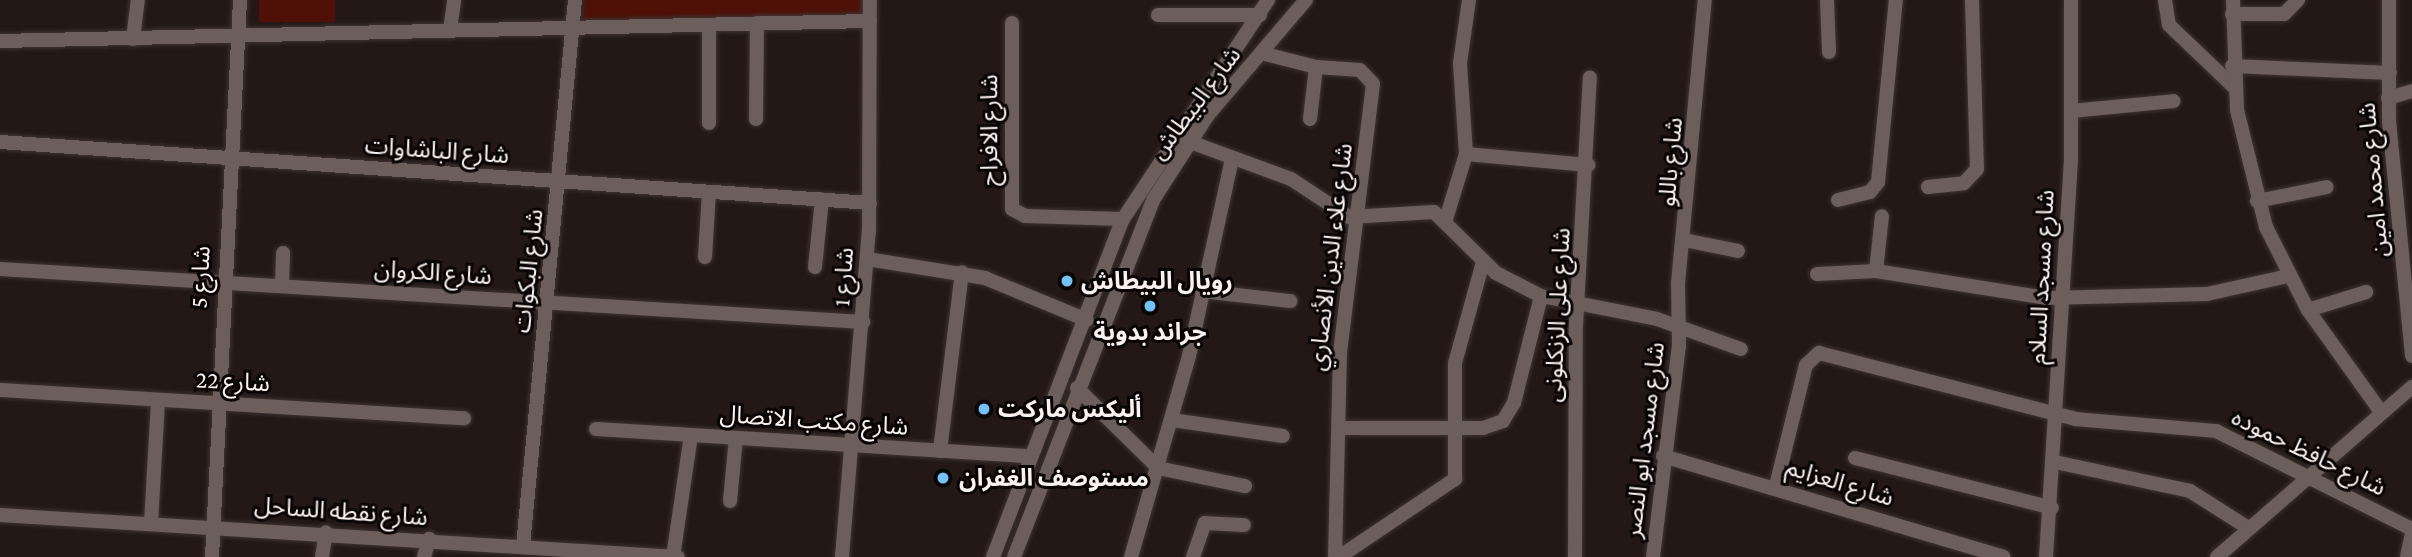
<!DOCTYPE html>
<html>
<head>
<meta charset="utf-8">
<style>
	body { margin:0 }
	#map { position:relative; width:2412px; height:557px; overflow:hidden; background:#231815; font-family:"Crimson Pro","Noto Sans Arabic",serif }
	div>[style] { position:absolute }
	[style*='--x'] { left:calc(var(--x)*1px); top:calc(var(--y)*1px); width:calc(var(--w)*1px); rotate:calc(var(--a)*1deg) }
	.green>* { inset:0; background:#4e1007; transform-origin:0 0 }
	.roads { filter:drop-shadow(0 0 2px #3c3432) drop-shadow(0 0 2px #3c3432) }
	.minor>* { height:14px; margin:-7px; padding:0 7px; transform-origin:7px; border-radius:7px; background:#6c5e5b }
	.dots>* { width:19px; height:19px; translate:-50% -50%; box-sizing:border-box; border:4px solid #090504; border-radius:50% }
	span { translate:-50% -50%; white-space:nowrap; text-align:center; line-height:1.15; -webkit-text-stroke:6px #090504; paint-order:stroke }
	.street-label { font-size:24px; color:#faf2f0 }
	.poi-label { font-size:24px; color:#faf2f0; font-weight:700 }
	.left { translate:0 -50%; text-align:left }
</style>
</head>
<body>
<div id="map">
	<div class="green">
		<div style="left:259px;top:0;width:76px;height:22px"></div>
		<div style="clip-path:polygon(584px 0,862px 0,862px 17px,582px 23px)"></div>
	</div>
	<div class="roads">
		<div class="minor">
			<div style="--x:1827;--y:0;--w:52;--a:87.8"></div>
			<div style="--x:2165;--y:0;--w:25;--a:81"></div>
			<div style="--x:2169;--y:25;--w:90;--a:43.6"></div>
			<div style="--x:2233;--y:0;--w:110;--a:87.9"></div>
			<div style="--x:2237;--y:110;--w:121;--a:76.1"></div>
			<div style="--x:2266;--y:227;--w:93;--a:63.2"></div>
			<div style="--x:2308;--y:310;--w:125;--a:54.4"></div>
			<div style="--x:2389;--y:0;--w:121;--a:90"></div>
			<div style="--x:2389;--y:121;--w:236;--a:84.4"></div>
			<div style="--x:2232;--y:14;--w:52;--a:0"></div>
			<div style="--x:2284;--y:14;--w:20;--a:-45"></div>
			<div style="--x:1158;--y:15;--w:102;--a:0"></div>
			<div style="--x:1012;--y:23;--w:186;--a:90"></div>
			<div style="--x:1012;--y:209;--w:15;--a:28"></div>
			<div style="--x:1025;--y:216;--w:98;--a:1.8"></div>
			<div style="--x:450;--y:30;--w:30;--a:-82"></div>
			<div style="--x:133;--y:39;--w:39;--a:-83"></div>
			<div style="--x:0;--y:41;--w:870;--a:-1.32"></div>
			<div style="--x:1261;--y:53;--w:57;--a:14.3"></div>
			<div style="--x:1316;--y:67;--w:44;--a:3.9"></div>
			<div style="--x:1360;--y:70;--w:19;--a:47"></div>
			<div style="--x:1373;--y:84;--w:271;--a:97"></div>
			<div style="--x:1340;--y:353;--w:204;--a:91.4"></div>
			<div style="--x:2232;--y:66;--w:158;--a:2.5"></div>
			<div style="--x:2388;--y:98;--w:25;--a:-16"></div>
			<div style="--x:2071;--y:111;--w:103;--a:-5.5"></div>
			<div style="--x:756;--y:119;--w:96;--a:-89.4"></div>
			<div style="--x:1310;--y:119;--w:52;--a:-83.4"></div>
			<div style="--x:709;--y:123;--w:98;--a:-90"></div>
			<div style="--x:1174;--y:136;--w:125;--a:20.2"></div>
			<div style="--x:1291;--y:179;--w:69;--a:33.2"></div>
			<div style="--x:1349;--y:217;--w:85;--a:-3.4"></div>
			<div style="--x:1434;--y:212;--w:87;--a:44.5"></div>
			<div style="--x:1496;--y:273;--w:51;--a:27.1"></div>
			<div style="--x:1541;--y:296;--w:118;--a:11.2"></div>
			<div style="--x:1657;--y:319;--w:89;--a:19.7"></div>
			<div style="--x:0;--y:142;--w:872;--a:4.01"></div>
			<div style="--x:1466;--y:154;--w:123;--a:5.1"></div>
			<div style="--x:1928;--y:187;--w:36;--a:-6"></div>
			<div style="--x:1964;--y:183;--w:19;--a:-47"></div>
			<div style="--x:1977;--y:169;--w:169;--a:-91.7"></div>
			<div style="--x:1838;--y:200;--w:33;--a:-14"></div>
			<div style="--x:1870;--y:192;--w:13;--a:-51"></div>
			<div style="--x:1878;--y:182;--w:183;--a:-84.4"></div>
			<div style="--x:2257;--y:201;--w:71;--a:-11.3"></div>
			<div style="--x:1446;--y:219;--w:68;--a:-72.9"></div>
			<div style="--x:1466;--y:154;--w:91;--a:-93.8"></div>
			<div style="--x:1460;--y:63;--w:64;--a:-81.9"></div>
			<div style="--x:1684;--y:240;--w:55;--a:11.5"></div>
			<div style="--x:705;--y:257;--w:65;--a:-86.5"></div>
			<div style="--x:867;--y:259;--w:120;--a:9.1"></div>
			<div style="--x:985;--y:278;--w:110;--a:22.4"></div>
			<div style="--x:815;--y:267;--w:68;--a:-84.1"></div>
			<div style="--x:0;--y:269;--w:865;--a:3.51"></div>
			<div style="--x:1876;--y:271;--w:55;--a:-83.8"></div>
			<div style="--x:1817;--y:274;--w:59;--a:-2.9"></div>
			<div style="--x:1876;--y:271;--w:172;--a:9"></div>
			<div style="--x:2046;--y:298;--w:161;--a:-1.4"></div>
			<div style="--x:2207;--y:294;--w:83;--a:-12.5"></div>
			<div style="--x:282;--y:285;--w:32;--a:-88"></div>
			<div style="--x:1202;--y:291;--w:89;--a:6.5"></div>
			<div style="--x:2308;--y:310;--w:61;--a:-17.2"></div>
			<div style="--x:1077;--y:388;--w:114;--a:44.6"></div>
			<div style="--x:1158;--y:468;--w:89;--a:11.7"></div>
			<div style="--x:0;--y:390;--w:465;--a:3.5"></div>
			<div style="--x:1172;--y:420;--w:112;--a:8.2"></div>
			<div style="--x:1339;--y:428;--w:144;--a:0"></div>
			<div style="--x:1483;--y:428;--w:21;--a:-19"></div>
			<div style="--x:1503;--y:421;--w:21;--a:-59"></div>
			<div style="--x:1514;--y:403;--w:110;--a:-75.8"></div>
			<div style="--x:596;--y:429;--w:435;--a:3.6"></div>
			<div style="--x:940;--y:451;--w:180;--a:-83"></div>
			<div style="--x:1663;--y:456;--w:355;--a:16.5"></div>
			<div style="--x:1855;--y:458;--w:203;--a:14.2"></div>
			<div style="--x:2055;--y:462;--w:138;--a:12.1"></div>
			<div style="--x:2190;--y:491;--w:67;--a:32.3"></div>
			<div style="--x:1776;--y:486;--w:125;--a:-76.1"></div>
			<div style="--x:1806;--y:365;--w:18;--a:-43"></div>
			<div style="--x:1819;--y:353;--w:265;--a:14.4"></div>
			<div style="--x:2076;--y:419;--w:141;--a:4.9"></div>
			<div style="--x:2216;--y:431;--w:219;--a:26.6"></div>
			<div style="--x:730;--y:501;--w:63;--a:-84.6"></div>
			<div style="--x:0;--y:515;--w:679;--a:3.54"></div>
			<div style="--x:151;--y:523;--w:123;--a:-86.7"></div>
			<div style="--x:523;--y:546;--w:548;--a:-84.56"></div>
			<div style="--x:212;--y:557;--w:558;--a:-87.12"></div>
			<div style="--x:322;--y:557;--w:25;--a:-81"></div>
			<div style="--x:424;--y:557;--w:19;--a:-74"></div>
			<div style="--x:673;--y:557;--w:123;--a:-81.6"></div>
			<div style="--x:842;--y:557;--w:327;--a:-85.3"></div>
			<div style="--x:869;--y:231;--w:231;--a:-89.8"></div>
			<div style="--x:993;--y:557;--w:362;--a:-69"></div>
			<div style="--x:1123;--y:219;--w:263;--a:-56.5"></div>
			<div style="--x:1014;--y:557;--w:383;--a:-68.7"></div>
			<div style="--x:1153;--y:200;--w:101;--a:-57.1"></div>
			<div style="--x:1208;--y:115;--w:151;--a:-49.6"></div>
			<div style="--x:1131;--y:557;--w:209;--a:-73.9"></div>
			<div style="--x:1189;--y:356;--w:202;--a:-77.7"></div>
			<div style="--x:1193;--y:557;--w:36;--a:-71"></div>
			<div style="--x:1205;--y:523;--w:39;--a:3"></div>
			<div style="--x:1339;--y:557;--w:140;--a:-33.9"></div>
			<div style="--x:1455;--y:479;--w:116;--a:-90"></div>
			<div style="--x:1455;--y:363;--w:105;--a:-74.5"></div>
			<div style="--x:1575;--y:557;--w:232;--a:-89.8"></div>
			<div style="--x:1576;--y:325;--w:248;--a:-86.8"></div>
			<div style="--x:1653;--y:557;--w:213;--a:-83"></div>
			<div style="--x:1679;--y:346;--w:63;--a:-90.9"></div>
			<div style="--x:1678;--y:283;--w:284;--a:-84.6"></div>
			<div style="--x:2046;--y:557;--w:399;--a:-86.4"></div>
			<div style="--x:2071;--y:159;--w:159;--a:-90"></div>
			<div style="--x:2217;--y:557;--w:259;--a:-41.1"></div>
			<div style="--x:2407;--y:557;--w:25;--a:-78"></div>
		</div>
	</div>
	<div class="dots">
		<div style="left:1067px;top:281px;background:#75c0f6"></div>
		<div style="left:1150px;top:306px;background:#75c0f6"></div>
		<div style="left:984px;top:409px;background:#75c0f6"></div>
		<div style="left:943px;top:478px;background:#75c0f6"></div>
	</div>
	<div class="street-label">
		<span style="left:1195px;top:103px;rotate:-53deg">شارع البيطاش</span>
		<span style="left:989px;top:130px;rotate:-90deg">شارع الافراح</span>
		<span style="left:437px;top:150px;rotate:4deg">شارع الباشاوات</span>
		<span style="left:1670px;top:162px;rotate:-85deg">شارع باللو</span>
		<span style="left:2373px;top:180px;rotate:-95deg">شارع محمد امين</span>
		<span style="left:1330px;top:257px;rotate:-83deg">شارع علاء الدين الأنصاري</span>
		<span style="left:528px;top:271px;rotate:-84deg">شارع البكوات</span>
		<span style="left:433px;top:272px;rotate:4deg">شارع الكروان</span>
		<span style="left:200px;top:277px;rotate:-87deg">شارع 5</span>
		<span style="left:843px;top:277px;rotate:-86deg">شارع 1</span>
		<span style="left:2041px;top:277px;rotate:-87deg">شارع مسجد السلام</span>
		<span style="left:1557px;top:315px;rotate:-87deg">شارع على الزنكلونى</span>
		<span style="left:233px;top:381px;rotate:3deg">شارع 22</span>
		<span style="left:814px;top:420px;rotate:4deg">شارع مكتب الاتصال</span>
		<span style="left:1644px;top:440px;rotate:-83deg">شارع مسجد ابو النصر</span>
		<span style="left:2309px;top:452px;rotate:26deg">شارع حافظ حموده</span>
		<span style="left:1840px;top:482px;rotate:17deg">شارع العزايم</span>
		<span style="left:341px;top:511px;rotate:4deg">شارع نقطه الساحل</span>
	</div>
	<div class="poi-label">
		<span class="left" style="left:1081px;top:281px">رويال البيطاش</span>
		<span style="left:1150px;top:332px">جراند بدوية</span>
		<span class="left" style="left:998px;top:409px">أليكس ماركت</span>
		<span class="left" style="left:959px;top:478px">مستوصف الغفران</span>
	</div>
</div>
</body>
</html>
